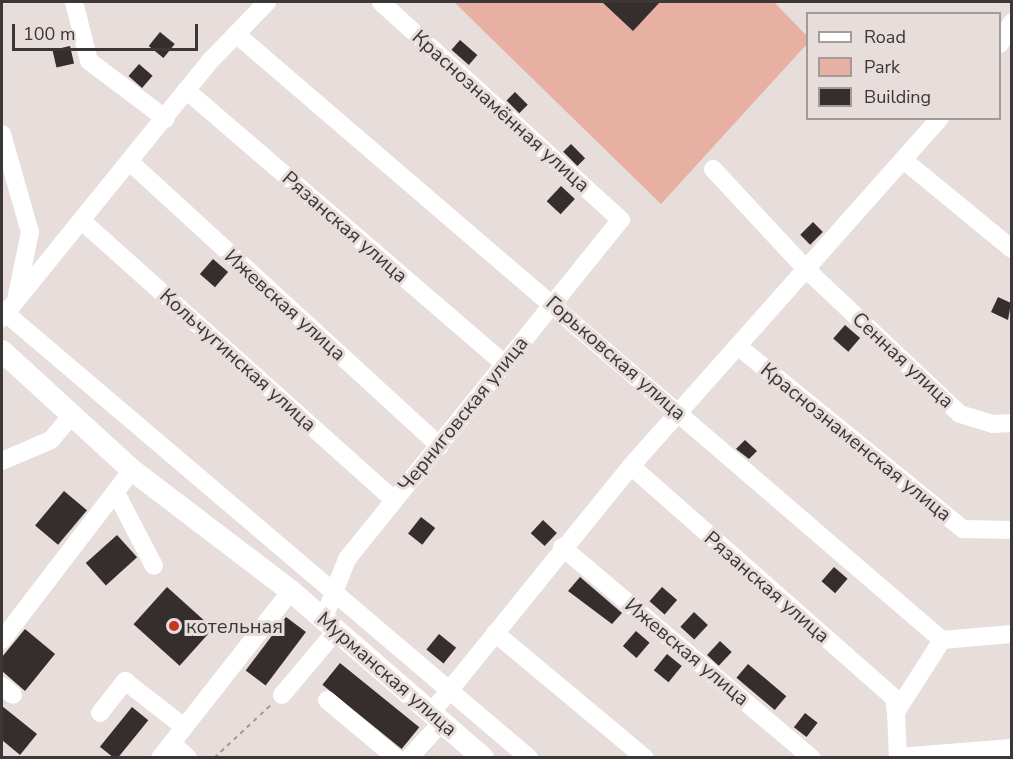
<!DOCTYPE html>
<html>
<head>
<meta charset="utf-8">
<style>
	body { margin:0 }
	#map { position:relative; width:1013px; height:759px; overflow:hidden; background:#e7dddb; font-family:"Nunito Sans",sans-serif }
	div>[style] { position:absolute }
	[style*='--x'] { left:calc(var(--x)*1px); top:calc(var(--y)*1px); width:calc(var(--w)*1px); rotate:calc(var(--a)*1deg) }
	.green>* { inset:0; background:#e7b0a3 }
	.building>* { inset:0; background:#352e2c; transform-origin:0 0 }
	.path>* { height:2px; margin-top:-1px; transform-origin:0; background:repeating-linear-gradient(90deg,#9f9897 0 4.5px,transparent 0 9px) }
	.minor>* { height:18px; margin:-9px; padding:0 9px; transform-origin:9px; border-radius:9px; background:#fff }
	.major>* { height:22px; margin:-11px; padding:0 11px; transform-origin:11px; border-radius:11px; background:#fff }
	.dots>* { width:16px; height:16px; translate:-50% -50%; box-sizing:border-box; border:3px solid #e7dddb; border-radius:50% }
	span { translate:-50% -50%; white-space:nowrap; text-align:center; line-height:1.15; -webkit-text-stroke:6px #e7dddb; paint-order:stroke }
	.street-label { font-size:20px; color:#3a3736 }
	.poi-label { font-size:20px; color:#3a3736 }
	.left { translate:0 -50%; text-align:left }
	.frame { position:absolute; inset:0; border:3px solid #3a3736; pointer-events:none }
	.legend { position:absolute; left:806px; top:12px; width:195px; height:108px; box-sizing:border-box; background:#e7dddb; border:2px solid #a29b99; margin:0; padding:8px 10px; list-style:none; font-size:18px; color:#3a3736 }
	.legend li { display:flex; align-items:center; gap:12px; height:30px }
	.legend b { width:30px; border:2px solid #a29b99 }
	.scale { position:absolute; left:12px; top:24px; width:186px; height:27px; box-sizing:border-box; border:3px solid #3a3736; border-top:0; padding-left:8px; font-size:18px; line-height:21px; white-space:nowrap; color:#3a3736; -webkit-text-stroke:4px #e7dddb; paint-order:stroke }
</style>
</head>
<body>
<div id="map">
	<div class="green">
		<div style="clip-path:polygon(454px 2px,774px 2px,807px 36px,807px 44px,661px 204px)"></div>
	</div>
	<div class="building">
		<div style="clip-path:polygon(602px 2px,660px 2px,633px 31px)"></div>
		<div style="left:160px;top:32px;width:19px;height:18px;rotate:39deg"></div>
		<div style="left:460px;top:40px;width:23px;height:13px;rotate:41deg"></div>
		<div style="left:70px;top:46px;width:18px;height:18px;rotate:77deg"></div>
		<div style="left:139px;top:64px;width:18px;height:16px;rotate:41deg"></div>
		<div style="left:515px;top:92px;width:18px;height:12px;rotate:45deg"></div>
		<div style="left:571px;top:144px;width:20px;height:11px;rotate:45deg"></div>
		<div style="left:561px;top:186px;width:19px;height:21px;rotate:43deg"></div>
		<div style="left:813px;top:222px;width:14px;height:18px;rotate:45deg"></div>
		<div style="left:213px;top:259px;width:20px;height:20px;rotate:41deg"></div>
		<div style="clip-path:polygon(998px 297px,1011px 303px,1008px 320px,991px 312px)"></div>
		<div style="left:845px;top:325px;width:20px;height:18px;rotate:41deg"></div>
		<div style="clip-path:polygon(745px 440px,757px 451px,749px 459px,736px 449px)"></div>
		<div style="left:64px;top:491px;width:30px;height:45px;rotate:40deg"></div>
		<div style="left:421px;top:517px;width:18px;height:21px;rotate:38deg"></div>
		<div style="left:543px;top:520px;width:19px;height:18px;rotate:43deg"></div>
		<div style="left:117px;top:535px;width:30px;height:42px;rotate:48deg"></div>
		<div style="left:834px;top:567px;width:18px;height:19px;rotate:41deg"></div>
		<div style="clip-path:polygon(580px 577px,622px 613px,612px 624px,568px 591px)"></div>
		<div style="left:167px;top:587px;width:62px;height:50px;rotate:42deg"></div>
		<div style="left:662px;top:587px;width:20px;height:19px;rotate:41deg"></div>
		<div style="left:694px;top:612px;width:19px;height:20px;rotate:43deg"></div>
		<div style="left:286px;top:617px;width:25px;height:67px;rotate:37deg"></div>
		<div style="clip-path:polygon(25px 629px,55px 654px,25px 691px,2px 671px,2px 657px)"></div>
		<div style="left:636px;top:631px;width:18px;height:20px;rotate:41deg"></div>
		<div style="left:439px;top:634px;width:22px;height:20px;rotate:39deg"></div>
		<div style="left:720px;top:641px;width:16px;height:19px;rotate:43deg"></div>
		<div style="left:667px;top:654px;width:19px;height:21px;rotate:39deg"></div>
		<div style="left:340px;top:663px;width:102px;height:28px;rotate:39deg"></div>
		<div style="left:748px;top:664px;width:50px;height:18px;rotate:40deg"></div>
		<div style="clip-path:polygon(2px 706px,37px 734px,20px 755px,2px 740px)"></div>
		<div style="left:132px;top:707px;width:21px;height:51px;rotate:39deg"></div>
		<div style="left:805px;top:713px;width:16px;height:18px;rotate:38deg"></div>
	</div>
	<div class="path">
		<div style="--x:214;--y:758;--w:79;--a:-43"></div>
	</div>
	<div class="minor">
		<div style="--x:74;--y:2;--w:61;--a:75.7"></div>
		<div style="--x:89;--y:61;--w:96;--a:37"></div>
		<div style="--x:236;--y:34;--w:930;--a:40.64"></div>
		<div style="--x:942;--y:640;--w:70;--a:-4.9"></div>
		<div style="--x:1000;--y:44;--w:25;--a:-61"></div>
		<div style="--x:186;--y:90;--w:418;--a:40.7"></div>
		<div style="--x:2;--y:134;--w:102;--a:74.1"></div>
		<div style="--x:30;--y:232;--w:64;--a:101.7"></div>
		<div style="--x:906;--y:162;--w:137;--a:39.4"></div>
		<div style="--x:131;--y:163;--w:419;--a:42.5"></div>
		<div style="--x:713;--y:169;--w:138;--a:47.1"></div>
		<div style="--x:807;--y:270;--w:210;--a:43.3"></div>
		<div style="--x:960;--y:414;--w:34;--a:17"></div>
		<div style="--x:993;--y:424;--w:19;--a:-3"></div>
		<div style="--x:82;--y:221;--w:417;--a:41.8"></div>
		<div style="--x:2;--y:310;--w:692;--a:40.37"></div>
		<div style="--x:2;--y:318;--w:333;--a:-51"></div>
		<div style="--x:212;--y:59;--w:79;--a:-46"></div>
		<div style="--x:739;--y:347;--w:289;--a:39.1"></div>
		<div style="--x:963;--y:529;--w:49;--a:1.2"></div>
		<div style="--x:2;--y:461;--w:53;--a:-23.2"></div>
		<div style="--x:51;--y:440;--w:31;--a:-50"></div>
		<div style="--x:631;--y:466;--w:351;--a:41.4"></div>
		<div style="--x:894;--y:698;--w:14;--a:82"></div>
		<div style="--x:116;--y:493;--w:82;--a:62.5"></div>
		<div style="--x:562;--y:547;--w:327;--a:40.2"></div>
		<div style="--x:323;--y:620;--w:66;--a:-68.5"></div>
		<div style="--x:347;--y:559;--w:436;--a:-51.1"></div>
		<div style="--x:621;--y:220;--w:324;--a:-137.8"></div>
		<div style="--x:495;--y:633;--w:195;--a:39.8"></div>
		<div style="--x:2;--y:640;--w:214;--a:-52.6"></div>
		<div style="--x:2;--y:686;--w:14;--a:39"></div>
		<div style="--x:282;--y:695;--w:82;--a:-49.9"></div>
		<div style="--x:327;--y:700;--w:90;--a:40"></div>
		<div style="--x:100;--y:713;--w:41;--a:-52"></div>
		<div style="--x:125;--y:681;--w:75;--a:37.9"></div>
		<div style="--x:431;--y:713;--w:318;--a:-51"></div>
		<div style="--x:631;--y:466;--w:465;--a:-48.4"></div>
		<div style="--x:172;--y:743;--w:22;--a:43"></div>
		<div style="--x:898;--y:757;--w:114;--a:-4.5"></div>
		<div style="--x:160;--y:758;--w:212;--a:-51.9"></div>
		<div style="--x:409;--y:758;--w:49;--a:-47.5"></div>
		<div style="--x:898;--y:758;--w:46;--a:-92.5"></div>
		<div style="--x:896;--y:712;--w:85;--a:-57.4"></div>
	</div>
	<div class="major">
		<div style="--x:2;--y:351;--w:176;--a:42.5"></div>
		<div style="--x:132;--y:470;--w:200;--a:37.3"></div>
		<div style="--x:291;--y:591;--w:254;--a:41"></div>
	</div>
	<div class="dots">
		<div style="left:174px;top:626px;background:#c4391d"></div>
	</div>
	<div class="street-label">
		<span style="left:501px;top:111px;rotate:42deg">Краснознамённая улица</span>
		<span style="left:345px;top:227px;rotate:41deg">Рязанская улица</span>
		<span style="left:285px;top:305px;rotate:42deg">Ижевская улица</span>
		<span style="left:616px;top:358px;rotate:41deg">Горьковская улица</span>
		<span style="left:238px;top:360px;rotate:42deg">Кольчугинская улица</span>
		<span style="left:903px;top:360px;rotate:43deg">Сенная улица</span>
		<span style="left:463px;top:414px;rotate:-51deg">Черниговская улица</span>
		<span style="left:856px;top:442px;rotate:39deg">Краснознаменская улица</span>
		<span style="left:767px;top:587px;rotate:41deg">Рязанская улица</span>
		<span style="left:687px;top:652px;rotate:40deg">Ижевская улица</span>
		<span style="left:387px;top:674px;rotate:41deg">Мурманская улица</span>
	</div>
	<div class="poi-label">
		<span class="left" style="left:186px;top:626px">котельная</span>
	</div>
	<div class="frame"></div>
	<ul class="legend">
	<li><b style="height:8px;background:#fff"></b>Road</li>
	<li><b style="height:16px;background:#e7b0a3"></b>Park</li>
	<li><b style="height:16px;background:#352e2c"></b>Building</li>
	</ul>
	<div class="scale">100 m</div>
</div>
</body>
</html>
